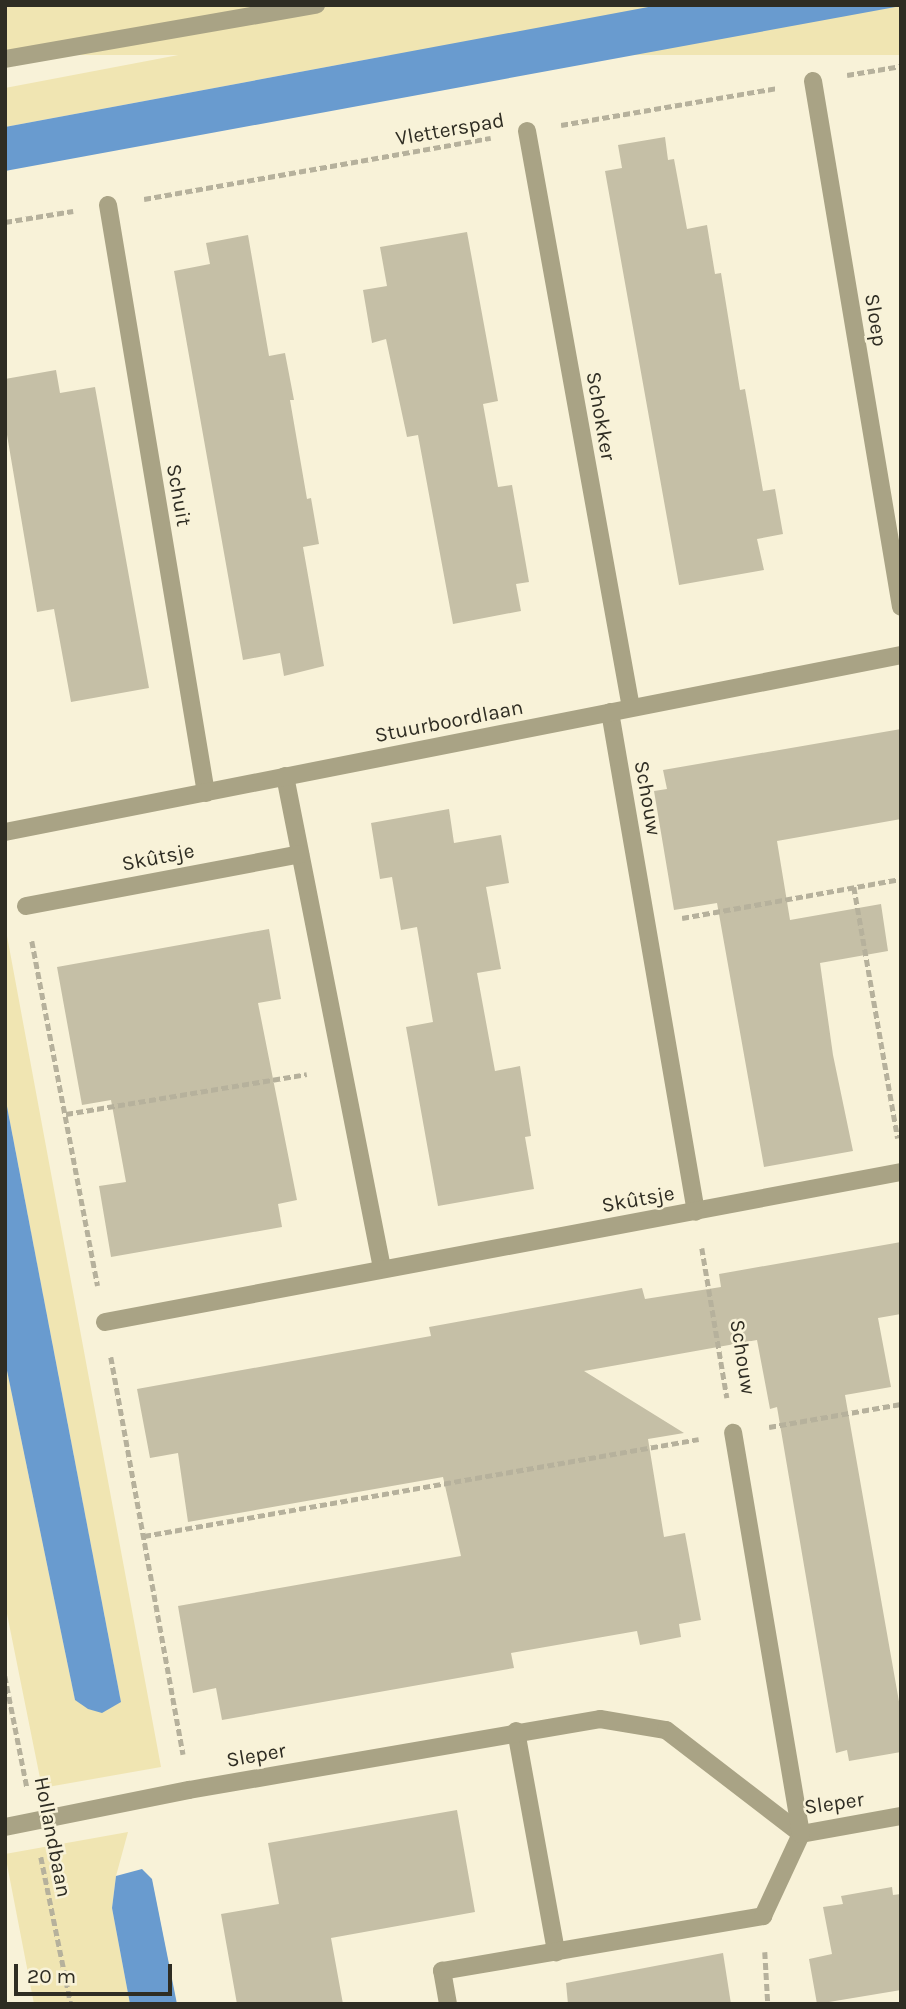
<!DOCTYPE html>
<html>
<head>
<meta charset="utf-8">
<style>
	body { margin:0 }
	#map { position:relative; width:906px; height:2009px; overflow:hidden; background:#f8f2d8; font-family:Karla,sans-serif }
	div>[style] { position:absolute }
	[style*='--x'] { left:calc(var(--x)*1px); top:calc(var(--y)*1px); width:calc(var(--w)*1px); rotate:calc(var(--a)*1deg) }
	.green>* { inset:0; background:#f0e5b2; transform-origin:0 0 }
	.water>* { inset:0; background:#699bcf }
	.building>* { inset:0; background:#c5bfa6 }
	.path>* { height:4.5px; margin-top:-2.25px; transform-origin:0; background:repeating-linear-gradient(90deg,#b6b19c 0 7px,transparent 0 10.5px) }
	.street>* { height:18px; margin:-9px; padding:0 9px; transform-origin:9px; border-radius:9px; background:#a9a385 }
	span { translate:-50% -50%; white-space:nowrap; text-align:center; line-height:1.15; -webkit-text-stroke:5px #f8f2d8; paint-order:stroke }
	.street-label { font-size:21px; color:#2f2d23 }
	.frame { position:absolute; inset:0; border:7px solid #2f2d23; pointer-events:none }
	.scale { position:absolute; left:14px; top:1964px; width:158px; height:32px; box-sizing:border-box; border:4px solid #2f2d23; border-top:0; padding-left:9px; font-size:21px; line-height:24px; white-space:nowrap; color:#2f2d23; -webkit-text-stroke:5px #f8f2d8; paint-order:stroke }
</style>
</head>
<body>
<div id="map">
	<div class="green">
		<div style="clip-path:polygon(441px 5px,659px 5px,5px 127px,5px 88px)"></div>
		<div style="left:901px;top:6px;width:49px;height:911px;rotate:90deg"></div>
		<div style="clip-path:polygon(5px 925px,161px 1767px,42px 1788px,5px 1604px,5px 1361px,75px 1700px,121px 1702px,5px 1096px)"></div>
		<div style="clip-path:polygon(128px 1832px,116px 1876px,112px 1908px,130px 2004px,34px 2004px,5px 1854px)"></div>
	</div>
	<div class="water">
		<div style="clip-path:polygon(659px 5px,901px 6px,5px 171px,5px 127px)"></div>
		<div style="clip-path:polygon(5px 1096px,121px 1702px,102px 1713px,88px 1709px,75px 1700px,5px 1361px)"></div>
		<div style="clip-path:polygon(142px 1869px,152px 1879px,177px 2004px,130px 2004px,112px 1908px,116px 1876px)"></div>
	</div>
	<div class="building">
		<div style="clip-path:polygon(665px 137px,668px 160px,674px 159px,687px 229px,707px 225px,715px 274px,721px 273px,740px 390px,745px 389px,763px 491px,775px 489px,783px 534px,757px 539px,764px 570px,679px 585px,605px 171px,622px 168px,618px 145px)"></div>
		<div style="clip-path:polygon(467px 232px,498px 401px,483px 404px,498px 487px,512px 485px,529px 582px,516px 584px,521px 611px,453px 624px,418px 435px,407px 437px,386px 339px,372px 343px,363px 290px,387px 286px,380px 247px)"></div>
		<div style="clip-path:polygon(248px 235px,269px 356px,285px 353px,294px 400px,290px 400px,307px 499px,311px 498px,319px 544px,303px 547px,324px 666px,284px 676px,280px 653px,243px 660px,174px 271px,210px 264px,206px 243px)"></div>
		<div style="clip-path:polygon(56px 370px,60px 393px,95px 387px,149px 688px,71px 702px,54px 609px,37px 612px,5px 423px,5px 379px)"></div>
		<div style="clip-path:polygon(901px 729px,901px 819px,777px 841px,790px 920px,881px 904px,888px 951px,820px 963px,833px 1055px,853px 1151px,764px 1167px,717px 903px,674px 910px,654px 791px,667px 789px,663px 770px)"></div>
		<div style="clip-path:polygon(449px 809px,454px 843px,501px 835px,509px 883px,486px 887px,501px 969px,477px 973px,495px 1071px,520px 1066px,531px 1136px,525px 1137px,534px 1189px,438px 1206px,406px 1027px,433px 1022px,417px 927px,401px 930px,392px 877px,380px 879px,371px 823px)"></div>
		<div style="clip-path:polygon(269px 929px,281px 999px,258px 1003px,297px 1200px,278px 1204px,282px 1227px,111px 1257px,99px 1186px,126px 1182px,111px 1100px,82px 1105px,57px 967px)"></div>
		<div style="clip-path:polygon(901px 1242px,901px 1314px,878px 1318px,891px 1387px,845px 1395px,901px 1713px,901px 1752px,849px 1761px,847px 1750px,836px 1753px,777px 1407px,770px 1409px,757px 1340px,584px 1371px,684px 1433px,648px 1439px,664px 1537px,685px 1533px,701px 1620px,679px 1624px,681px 1637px,640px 1645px,637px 1631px,511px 1653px,514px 1668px,222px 1720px,216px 1688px,193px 1693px,178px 1606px,461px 1556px,443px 1477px,188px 1522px,178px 1453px,150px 1458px,137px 1389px,431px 1336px,429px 1327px,642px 1288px,645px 1299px,721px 1287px,719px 1274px)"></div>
		<div style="clip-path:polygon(457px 1810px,475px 1912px,331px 1938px,343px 2004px,237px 2004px,221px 1914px,279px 1904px,268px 1843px)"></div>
		<div style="clip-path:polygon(892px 1887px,893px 1895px,901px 1894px,901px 1990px,817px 2004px,809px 1959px,832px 1954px,823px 1907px,843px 1904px,841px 1896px)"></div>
		<div style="clip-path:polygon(723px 1953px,731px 2004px,568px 2004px,566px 1983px)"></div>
	</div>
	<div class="path">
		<div style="--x:847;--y:75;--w:55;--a:-9.5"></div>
		<div style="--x:561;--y:125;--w:219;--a:-9.7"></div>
		<div style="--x:144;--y:199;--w:352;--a:-10"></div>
		<div style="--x:5;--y:222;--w:69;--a:-9.2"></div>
		<div style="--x:854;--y:887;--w:255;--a:80.1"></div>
		<div style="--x:682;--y:918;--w:222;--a:-10.1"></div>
		<div style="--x:32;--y:941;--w:351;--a:79.2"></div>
		<div style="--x:66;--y:1114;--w:244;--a:-9.4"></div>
		<div style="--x:702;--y:1248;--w:152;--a:80.5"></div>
		<div style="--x:111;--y:1357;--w:404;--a:79.7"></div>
		<div style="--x:769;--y:1427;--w:134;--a:-9.9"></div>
		<div style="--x:144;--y:1536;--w:563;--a:-9.91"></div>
		<div style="--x:5;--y:1676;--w:113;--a:78.8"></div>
		<div style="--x:41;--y:1857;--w:150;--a:78.5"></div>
		<div style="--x:765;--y:1952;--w:52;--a:86.7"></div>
	</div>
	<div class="street">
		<div style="--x:5;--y:59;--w:316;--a:-9.9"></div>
		<div style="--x:813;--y:81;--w:533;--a:80.5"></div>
		<div style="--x:527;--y:131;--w:586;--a:79.78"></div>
		<div style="--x:108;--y:205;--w:596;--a:80.54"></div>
		<div style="--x:610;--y:712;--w:507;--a:80.24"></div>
		<div style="--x:285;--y:776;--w:501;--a:78.85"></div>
		<div style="--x:5;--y:832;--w:913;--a:-11.17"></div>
		<div style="--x:26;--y:906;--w:279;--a:-10.7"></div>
		<div style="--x:105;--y:1322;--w:810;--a:-10.67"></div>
		<div style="--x:516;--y:1731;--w:225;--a:79.7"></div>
		<div style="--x:5;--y:1827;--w:188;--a:-11.4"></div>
		<div style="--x:189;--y:1790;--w:417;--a:-9.8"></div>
		<div style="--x:600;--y:1719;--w:67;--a:9.5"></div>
		<div style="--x:666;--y:1730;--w:170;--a:37.6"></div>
		<div style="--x:801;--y:1834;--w:102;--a:-10.2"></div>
		<div style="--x:448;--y:2004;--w:34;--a:-100"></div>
		<div style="--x:442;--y:1971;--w:326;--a:-9.7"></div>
		<div style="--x:763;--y:1916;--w:90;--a:-65.1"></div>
		<div style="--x:801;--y:1834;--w:407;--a:-99.6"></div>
	</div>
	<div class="street-label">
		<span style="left:450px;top:129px;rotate:-10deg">Vletterspad</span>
		<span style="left:876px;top:320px;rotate:81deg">Sloep</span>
		<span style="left:601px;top:416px;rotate:80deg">Schokker</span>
		<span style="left:179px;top:495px;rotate:80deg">Schuit</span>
		<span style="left:449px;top:721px;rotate:-11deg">Stuurboordlaan</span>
		<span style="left:648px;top:798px;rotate:80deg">Schouw</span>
		<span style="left:158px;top:857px;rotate:-11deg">Skûtsje</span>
		<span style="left:638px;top:1199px;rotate:-10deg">Skûtsje</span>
		<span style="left:743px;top:1357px;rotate:81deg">Schouw</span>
		<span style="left:256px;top:1755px;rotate:-10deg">Sleper</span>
		<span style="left:834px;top:1803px;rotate:-8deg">Sleper</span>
		<span style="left:53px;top:1837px;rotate:79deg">Hollandbaan</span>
	</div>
	<div class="frame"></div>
	<div class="scale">20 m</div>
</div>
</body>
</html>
